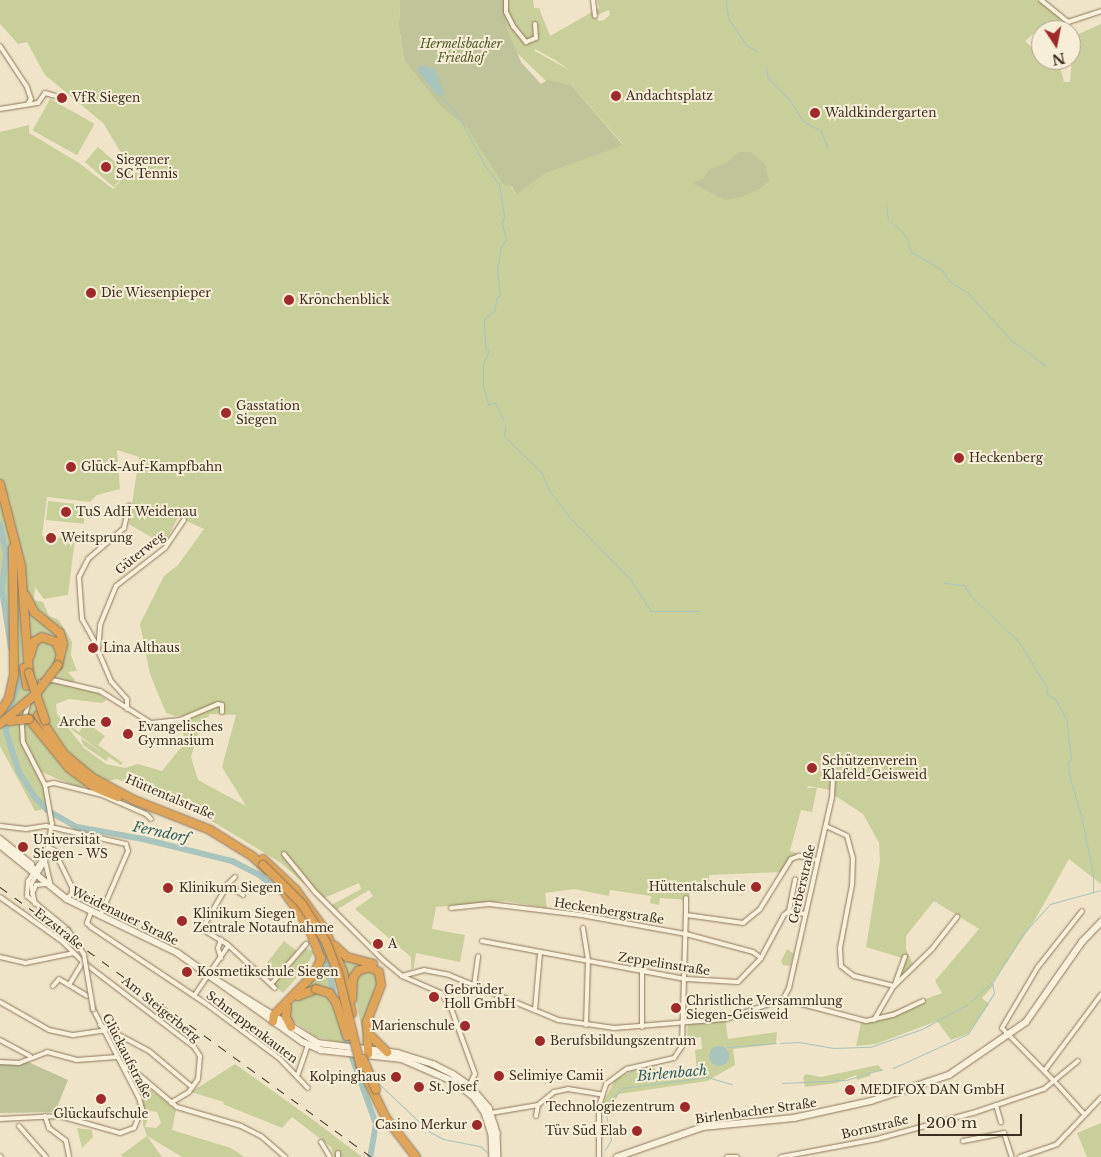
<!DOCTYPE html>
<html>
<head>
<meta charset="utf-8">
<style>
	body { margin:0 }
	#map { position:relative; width:1101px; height:1157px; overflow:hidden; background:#f0e4c8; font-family:"Libre Baskerville",serif }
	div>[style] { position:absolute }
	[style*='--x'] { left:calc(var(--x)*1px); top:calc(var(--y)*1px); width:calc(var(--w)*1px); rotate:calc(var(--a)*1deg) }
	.green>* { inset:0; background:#c9cf9b; transform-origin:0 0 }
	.cemetery>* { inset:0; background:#bfc49a }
	.water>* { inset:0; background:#a9c4bc }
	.round { border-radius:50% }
	.stream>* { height:1px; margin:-0.5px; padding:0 0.5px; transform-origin:0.5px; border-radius:0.5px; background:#a9c4bc }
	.river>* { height:6px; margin:-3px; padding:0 3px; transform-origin:3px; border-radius:3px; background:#a9c4bc }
	.roads { filter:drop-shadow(0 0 1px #8d765c) drop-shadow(0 0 1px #8d765c) }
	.street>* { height:4px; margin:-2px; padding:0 2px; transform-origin:2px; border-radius:2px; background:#faf1dc }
	.secondary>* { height:5.5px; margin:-2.75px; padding:0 2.75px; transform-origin:2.75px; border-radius:2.75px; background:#faf1dc }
	.highway>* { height:8px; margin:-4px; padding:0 4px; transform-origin:4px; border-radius:4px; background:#e0a458 }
	.rail>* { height:1px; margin-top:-0.5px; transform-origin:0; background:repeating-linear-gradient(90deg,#3d2e20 0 9px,transparent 0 18px) }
	.bridges { filter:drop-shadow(0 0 1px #8d765c) drop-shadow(0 0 1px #8d765c) }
	.street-bridge>* { height:4px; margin:-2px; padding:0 2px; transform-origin:2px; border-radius:2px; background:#faf1dc }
	.highway-bridge>* { height:8px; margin:-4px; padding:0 4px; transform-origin:4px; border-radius:4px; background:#e0a458 }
	.dots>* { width:14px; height:14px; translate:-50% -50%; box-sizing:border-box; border:2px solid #f7eed8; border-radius:50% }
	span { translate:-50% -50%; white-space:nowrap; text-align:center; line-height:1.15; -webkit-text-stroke:4px #f7eed8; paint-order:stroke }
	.park-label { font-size:12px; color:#4d5a26; font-style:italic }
	.poi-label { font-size:12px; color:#3d2e20 }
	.left { translate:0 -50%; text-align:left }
	.right { translate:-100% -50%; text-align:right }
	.street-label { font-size:12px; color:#3d2e20 }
	.water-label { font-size:14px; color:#2f5d5a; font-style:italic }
	.north { position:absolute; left:1031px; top:20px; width:50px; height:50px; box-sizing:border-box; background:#f7eed8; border:1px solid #ada18e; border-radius:50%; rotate:169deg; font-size:14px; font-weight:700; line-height:20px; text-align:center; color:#3d2e20 }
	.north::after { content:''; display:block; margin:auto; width:18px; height:22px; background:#9e2a2b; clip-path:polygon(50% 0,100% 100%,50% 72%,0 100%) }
	.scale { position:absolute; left:918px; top:1114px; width:104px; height:22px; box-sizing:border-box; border:2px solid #3d2e20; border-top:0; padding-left:6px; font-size:15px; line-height:18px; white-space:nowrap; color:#3d2e20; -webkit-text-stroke:4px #f7eed8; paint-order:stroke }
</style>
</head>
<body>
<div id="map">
	<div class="green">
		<div style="clip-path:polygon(evenodd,0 0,400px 0,399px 26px,404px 60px,440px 106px,467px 128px,517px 195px,544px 174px,623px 144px,571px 85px,547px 82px,517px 53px,506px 26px,506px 0,533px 0,534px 8px,539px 8px,550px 36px,599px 8px,597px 0,1037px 0,1066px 23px,1063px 30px,1042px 27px,1025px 41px,1041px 56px,1041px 60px,1060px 66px,1064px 82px,1070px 82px,1074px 36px,1101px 24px,1101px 884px,1069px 859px,1036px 918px,993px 983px,994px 985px,982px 998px,989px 1004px,968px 1034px,951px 1040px,937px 1021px,876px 1044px,856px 1046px,861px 1023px,942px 993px,935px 981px,979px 929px,934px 901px,906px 936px,906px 949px,913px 964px,901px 980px,895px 978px,902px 958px,866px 947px,880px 860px,879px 843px,863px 814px,834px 795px,832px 769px,831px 790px,808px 786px,807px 788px,817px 788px,812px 812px,801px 810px,790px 851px,797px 853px,781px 872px,709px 875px,708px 888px,690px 888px,689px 900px,660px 898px,659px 905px,650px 903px,651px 896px,610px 890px,609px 896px,574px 889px,545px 893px,547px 908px,505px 901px,436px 907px,432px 929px,465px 935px,460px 962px,416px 953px,414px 968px,411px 969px,411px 957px,355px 909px,373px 896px,369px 890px,333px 912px,328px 907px,361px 889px,359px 883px,322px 899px,281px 863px,197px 812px,117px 779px,80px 788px,39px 771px,48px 808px,35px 811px,0 746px,0 720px,14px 677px,0 590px,0 132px,29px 125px,29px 133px,79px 163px,113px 189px,131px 169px,103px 123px,45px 75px,27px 42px,18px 44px,0 24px,0 0,609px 10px,610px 15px,604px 20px,599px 21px,595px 16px,609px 10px,0 0,535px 49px,555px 60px,569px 70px,535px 51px,535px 49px,0 0,117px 450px,139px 457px,129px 524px,164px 545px,178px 517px,204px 529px,178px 565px,164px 576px,140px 624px,150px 674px,166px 713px,175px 716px,198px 715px,181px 723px,151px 725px,179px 729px,187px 740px,162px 771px,138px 764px,125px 768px,106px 764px,84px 748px,57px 714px,56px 704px,69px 699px,102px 703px,107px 700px,98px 693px,72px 687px,75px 680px,68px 672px,77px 671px,71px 655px,72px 642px,59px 620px,49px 616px,43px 602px,34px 600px,35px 587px,44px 599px,68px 595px,75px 539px,42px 536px,47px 497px,90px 502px,97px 495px,120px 489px,117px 450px,0 0,210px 714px,236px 715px,222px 767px,246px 806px,198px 780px,191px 757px,200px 727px,210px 714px)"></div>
		<div style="left:50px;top:99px;width:51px;height:36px;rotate:29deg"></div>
		<div style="left:98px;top:147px;width:38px;height:20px;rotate:41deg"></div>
		<div style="left:48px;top:501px;width:38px;height:19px;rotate:6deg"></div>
		<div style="clip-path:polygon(86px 722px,105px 736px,98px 745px,123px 763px,121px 765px,109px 757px,106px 761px,83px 745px,81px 738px,104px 754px,71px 729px,72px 727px,79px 732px)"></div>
		<div style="left:284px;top:941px;width:16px;height:36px;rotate:38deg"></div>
		<div style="clip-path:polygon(306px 948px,314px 952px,306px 967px,283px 993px,274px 985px)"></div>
		<div style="clip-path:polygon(787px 949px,794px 954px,790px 966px,783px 965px,781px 961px)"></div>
		<div style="clip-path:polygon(325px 957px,331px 991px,317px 986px,305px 989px,320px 970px)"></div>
		<div style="clip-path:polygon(342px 958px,363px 965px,350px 983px)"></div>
		<div style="clip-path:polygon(365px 970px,376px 972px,380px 981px,366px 1013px,363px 1036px,355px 995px,357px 977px)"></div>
		<div style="clip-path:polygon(312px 991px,325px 994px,331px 999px,346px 1044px,316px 1037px,290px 1019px,288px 1010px,294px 1002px)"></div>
		<div style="clip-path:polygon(725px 1017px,728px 1039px,777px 1032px,776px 1044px,733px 1049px,735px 1065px,707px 1081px,619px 1094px,610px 1109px,602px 1105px,615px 1080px,632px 1071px,655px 1068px,657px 1077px,697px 1071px,695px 1050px,702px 1049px,701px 1037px,687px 1039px,688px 1021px)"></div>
		<div style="clip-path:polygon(235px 1064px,316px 1122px,362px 1157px,334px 1157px,331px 1147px,292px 1117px,282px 1128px,223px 1104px,224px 1102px,191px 1092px)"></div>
		<div style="clip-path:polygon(878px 1065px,883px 1071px,871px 1073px,870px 1076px,857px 1080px,856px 1075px,837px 1083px,805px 1087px,803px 1077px,806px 1074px,821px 1077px)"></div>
		<div style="clip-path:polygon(evenodd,128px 1071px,176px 1110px,172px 1130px,231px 1148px,244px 1157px,182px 1157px,147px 1136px,162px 1157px,123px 1157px,121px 1155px,147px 1136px,143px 1125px,142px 1095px,128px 1071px,150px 1111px,157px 1112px,161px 1123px,156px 1128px,145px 1127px,150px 1111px)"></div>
		<div style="clip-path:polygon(1101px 1123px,1101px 1157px,1087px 1157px,1077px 1133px)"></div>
		<div style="clip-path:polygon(77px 1128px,92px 1130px,93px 1137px,82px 1148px)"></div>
	</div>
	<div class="cemetery">
		<div style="clip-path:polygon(400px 0,506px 0,506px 26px,521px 62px,541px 84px,548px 80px,571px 85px,623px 145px,544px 174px,517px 195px,512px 187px,503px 184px,467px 128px,440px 106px,404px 60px,399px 26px)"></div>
		<div style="clip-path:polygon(739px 152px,751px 152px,765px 164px,769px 180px,761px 188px,742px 197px,725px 200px,692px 183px,703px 179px,710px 169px,726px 163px)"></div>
		<div style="clip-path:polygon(26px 1061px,68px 1080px,55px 1112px,0 1113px,0 1064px)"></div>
	</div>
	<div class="water">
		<div style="clip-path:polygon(422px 65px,435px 69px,444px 94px,438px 96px,417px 70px)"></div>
		<div class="round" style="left:709px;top:1046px;width:20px;height:20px"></div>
	</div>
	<div class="stream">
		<div style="--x:726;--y:0;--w:18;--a:84"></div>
		<div style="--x:728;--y:18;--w:32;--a:56"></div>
		<div style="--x:746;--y:45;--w:13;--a:32"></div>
		<div style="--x:766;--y:68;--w:10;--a:79"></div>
		<div style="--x:768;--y:78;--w:30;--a:45"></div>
		<div style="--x:789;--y:99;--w:26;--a:58"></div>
		<div style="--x:803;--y:121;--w:21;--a:29"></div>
		<div style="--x:821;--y:131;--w:18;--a:68"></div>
		<div style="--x:441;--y:96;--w:28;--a:49"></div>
		<div style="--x:459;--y:117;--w:55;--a:62"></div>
		<div style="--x:485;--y:166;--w:23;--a:52"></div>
		<div style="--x:499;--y:184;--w:33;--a:81"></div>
		<div style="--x:504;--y:217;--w:7;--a:106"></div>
		<div style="--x:502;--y:224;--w:16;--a:75"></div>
		<div style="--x:506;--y:239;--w:9;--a:122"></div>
		<div style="--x:501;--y:247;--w:23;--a:100"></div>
		<div style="--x:497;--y:270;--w:25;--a:83"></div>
		<div style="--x:500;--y:295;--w:4;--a:146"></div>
		<div style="--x:497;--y:297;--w:14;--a:102"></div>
		<div style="--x:494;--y:311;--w:13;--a:141"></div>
		<div style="--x:484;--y:319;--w:29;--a:88"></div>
		<div style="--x:485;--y:348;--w:4;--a:27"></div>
		<div style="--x:489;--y:350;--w:15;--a:113"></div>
		<div style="--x:483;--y:364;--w:21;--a:90"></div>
		<div style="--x:483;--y:385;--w:20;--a:75"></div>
		<div style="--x:488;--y:404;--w:7;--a:-8"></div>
		<div style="--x:495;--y:403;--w:18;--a:63"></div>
		<div style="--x:886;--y:206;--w:13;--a:81"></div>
		<div style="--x:888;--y:219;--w:25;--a:43"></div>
		<div style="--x:906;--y:236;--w:17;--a:73"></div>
		<div style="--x:911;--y:252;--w:36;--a:30"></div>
		<div style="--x:942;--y:270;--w:13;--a:58"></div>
		<div style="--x:949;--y:281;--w:22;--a:32"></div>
		<div style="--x:968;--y:293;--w:65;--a:47.5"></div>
		<div style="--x:1012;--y:341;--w:42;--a:36.3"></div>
		<div style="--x:505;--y:425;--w:11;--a:95"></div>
		<div style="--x:504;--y:436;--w:52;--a:44.2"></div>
		<div style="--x:541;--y:472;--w:22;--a:66"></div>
		<div style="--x:550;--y:492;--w:34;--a:52"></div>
		<div style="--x:571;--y:519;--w:84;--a:45.5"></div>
		<div style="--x:630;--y:579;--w:38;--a:57"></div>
		<div style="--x:651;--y:611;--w:48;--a:0"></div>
		<div style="--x:944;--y:583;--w:20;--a:6"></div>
		<div style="--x:964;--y:585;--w:13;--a:58"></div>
		<div style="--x:971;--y:596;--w:66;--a:43.8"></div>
		<div style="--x:1019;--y:642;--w:52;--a:58.5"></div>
		<div style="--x:1046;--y:686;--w:8;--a:83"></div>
		<div style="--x:1047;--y:694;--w:9;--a:32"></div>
		<div style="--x:1055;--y:699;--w:22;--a:60"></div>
		<div style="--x:1066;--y:718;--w:40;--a:82.9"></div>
		<div style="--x:1071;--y:758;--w:7;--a:117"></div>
		<div style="--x:1068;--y:764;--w:15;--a:82"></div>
		<div style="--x:1070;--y:779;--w:34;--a:73"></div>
		<div style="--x:1080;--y:811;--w:63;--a:78.2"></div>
		<div style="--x:1093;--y:873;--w:19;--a:90"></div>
		<div style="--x:971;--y:1001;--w:27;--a:-42"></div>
		<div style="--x:780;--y:1043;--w:19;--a:-3"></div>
		<div style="--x:799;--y:1042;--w:35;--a:10"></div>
		<div style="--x:833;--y:1048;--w:37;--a:-2"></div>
		<div style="--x:870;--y:1047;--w:55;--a:-19.1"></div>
		<div style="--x:922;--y:1029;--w:52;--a:-28.5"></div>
		<div style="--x:727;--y:1047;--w:49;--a:-4.7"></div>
		<div style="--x:353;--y:1064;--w:6;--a:39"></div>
		<div style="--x:893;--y:1068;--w:82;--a:-24.4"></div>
		<div style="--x:968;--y:1034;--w:49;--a:-57.6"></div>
		<div style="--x:994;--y:993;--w:10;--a:-101"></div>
		<div style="--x:992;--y:983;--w:58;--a:-57.7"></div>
		<div style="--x:1023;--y:934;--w:40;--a:-48"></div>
		<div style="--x:1050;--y:904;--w:53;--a:-15.4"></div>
		<div style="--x:376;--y:1081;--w:74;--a:43.4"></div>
		<div style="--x:430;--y:1132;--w:15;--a:28"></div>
		<div style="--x:443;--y:1139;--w:38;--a:11"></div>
		<div style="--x:480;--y:1146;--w:9;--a:41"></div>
		<div style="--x:782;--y:1083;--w:64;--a:-2.7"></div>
		<div style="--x:846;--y:1080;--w:38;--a:-17"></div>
		<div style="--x:605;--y:1150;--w:12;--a:-59"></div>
		<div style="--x:611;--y:1140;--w:25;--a:-101"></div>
		<div style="--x:606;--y:1115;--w:13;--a:-81"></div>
		<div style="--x:608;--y:1102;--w:21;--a:-43"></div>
		<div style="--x:623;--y:1088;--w:85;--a:-7.5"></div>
		<div style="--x:707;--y:1077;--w:26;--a:16"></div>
	</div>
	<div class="river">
		<div style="--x:0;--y:524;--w:32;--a:79"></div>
		<div style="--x:6;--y:555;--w:35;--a:97"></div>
		<div style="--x:2;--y:590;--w:59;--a:81.2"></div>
		<div style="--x:14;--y:660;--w:22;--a:74"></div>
		<div style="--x:20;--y:681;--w:30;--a:111"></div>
		<div style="--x:9;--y:709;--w:23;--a:97"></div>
		<div style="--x:6;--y:732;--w:42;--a:72"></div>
		<div style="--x:19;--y:772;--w:28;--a:58"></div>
		<div style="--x:34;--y:796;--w:19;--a:47"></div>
		<div style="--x:47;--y:810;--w:34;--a:30"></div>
		<div style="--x:77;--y:827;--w:67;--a:10.3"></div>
		<div style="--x:143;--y:839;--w:92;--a:13.9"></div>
		<div style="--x:232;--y:861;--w:29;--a:27"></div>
		<div style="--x:258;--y:874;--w:31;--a:37"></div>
		<div style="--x:313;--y:930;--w:26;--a:62"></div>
		<div style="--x:325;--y:953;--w:49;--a:78.2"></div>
		<div style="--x:343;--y:1032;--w:98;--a:70.3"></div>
		<div style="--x:376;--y:1124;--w:34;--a:100"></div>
	</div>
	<div class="roads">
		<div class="street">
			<div style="--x:506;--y:0;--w:12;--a:90"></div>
			<div style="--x:506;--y:12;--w:16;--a:63"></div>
			<div style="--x:513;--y:26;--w:21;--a:51"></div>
			<div style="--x:526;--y:42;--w:11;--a:-22"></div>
			<div style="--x:536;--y:38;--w:14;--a:-94"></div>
			<div style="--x:593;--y:0;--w:16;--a:83"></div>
			<div style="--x:1041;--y:0;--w:35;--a:39"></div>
			<div style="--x:1068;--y:22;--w:35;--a:-18"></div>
			<div style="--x:1065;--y:30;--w:9;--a:-69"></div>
			<div style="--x:0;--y:46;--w:49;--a:56.6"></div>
			<div style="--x:27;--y:87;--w:13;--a:72"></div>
			<div style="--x:31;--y:99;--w:6;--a:121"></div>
			<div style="--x:1061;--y:60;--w:4;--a:90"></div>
			<div style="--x:0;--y:109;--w:38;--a:-9"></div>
			<div style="--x:38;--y:103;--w:12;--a:-55"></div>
			<div style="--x:45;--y:93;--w:15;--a:16"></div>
			<div style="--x:96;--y:644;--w:29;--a:-119"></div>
			<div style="--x:82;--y:619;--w:42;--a:-94.1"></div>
			<div style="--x:79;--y:577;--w:20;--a:-63"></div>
			<div style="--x:88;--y:559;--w:48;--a:-40.7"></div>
			<div style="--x:124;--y:528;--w:23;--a:-77"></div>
			<div style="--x:34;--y:689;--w:10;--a:-45"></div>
			<div style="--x:41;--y:682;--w:12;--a:-9"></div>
			<div style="--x:53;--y:680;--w:48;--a:13.2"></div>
			<div style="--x:100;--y:691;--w:60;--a:32.1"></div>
			<div style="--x:151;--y:723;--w:29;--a:-6"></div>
			<div style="--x:180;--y:720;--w:41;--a:-22.8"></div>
			<div style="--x:218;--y:704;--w:4;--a:14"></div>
			<div style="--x:222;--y:705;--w:7;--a:90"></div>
			<div style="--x:29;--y:702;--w:24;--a:107"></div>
			<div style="--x:22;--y:725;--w:17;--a:87"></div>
			<div style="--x:23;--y:742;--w:48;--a:62.9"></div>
			<div style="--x:45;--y:785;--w:39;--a:80"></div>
			<div style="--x:52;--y:823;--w:39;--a:100"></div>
			<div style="--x:45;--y:861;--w:27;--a:121"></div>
			<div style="--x:31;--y:884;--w:20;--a:79"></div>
			<div style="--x:127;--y:709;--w:10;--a:-90"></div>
			<div style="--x:127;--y:699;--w:24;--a:-132"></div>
			<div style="--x:111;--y:681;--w:34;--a:-113"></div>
			<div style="--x:98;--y:650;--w:25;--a:-85"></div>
			<div style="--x:100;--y:625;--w:42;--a:-67.7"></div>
			<div style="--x:116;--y:586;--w:62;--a:-37.8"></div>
			<div style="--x:165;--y:548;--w:34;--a:-56"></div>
			<div style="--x:45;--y:785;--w:9;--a:-13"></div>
			<div style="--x:54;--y:783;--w:49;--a:14"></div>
			<div style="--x:102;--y:795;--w:48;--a:23.4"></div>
			<div style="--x:146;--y:814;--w:7;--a:45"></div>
			<div style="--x:1;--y:826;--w:25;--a:7"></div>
			<div style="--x:26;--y:829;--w:20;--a:-9"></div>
			<div style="--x:46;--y:826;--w:82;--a:12.7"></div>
			<div style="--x:126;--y:844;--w:7;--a:74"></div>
			<div style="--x:128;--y:851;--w:71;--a:113.3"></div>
			<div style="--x:826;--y:826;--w:23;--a:25"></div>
			<div style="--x:847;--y:836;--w:23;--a:75"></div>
			<div style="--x:853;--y:858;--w:27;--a:92"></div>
			<div style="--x:852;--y:885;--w:64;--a:100.8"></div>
			<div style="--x:840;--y:948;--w:18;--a:87"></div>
			<div style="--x:841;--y:966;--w:16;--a:38"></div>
			<div style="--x:854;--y:976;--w:41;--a:14"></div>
			<div style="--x:48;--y:847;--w:7;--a:27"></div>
			<div style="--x:54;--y:850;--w:41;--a:64.1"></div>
			<div style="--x:72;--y:887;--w:6;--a:90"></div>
			<div style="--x:72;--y:893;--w:8;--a:130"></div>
			<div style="--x:284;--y:854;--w:49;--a:50.8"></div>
			<div style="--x:315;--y:892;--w:96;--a:45"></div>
			<div style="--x:383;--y:960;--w:25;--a:40"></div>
			<div style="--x:402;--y:976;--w:43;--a:23.6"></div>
			<div style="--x:441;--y:993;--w:18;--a:56"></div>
			<div style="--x:451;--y:1008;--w:70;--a:70"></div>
			<div style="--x:475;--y:1074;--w:18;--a:117"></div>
			<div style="--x:45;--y:855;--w:31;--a:123"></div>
			<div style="--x:28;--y:881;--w:15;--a:94"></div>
			<div style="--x:27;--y:896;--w:53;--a:39.7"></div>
			<div style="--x:45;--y:861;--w:26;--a:77"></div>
			<div style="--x:228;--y:884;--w:10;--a:-45"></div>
			<div style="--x:32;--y:894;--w:10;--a:-66"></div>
			<div style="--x:36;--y:885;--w:10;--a:-6"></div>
			<div style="--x:243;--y:895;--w:19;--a:-144"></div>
			<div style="--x:228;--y:884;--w:52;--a:120"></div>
			<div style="--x:202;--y:929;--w:29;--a:31"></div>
			<div style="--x:227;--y:944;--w:65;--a:42.5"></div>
			<div style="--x:0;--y:897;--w:77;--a:35.5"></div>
			<div style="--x:63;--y:942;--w:28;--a:45"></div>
			<div style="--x:83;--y:962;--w:140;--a:37.4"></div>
			<div style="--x:194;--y:1047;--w:11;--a:56"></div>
			<div style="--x:200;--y:1056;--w:23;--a:95"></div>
			<div style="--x:198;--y:1079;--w:16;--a:125"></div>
			<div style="--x:189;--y:1092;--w:21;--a:149"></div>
			<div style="--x:686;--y:898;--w:17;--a:90"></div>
			<div style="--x:451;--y:908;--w:38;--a:-6"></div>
			<div style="--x:489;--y:904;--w:93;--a:6.8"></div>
			<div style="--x:581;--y:915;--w:107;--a:10.3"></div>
			<div style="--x:686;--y:934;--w:69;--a:15"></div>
			<div style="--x:753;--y:952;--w:10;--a:37"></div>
			<div style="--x:789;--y:911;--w:32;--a:-79"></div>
			<div style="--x:91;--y:912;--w:12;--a:110"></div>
			<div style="--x:87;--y:923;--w:6;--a:45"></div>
			<div style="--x:91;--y:927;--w:137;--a:33.7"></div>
			<div style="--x:205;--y:1003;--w:94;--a:36.7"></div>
			<div style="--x:280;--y:1059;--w:40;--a:46"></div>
			<div style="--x:583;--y:928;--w:33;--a:81"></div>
			<div style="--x:588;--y:961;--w:64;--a:91.8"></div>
			<div style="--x:482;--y:941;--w:208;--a:10.6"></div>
			<div style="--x:686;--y:979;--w:52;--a:3.3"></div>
			<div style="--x:738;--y:982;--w:33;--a:-46"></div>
			<div style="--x:761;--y:958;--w:49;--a:-61.9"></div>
			<div style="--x:784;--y:915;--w:6;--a:-39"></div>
			<div style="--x:789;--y:911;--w:16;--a:11"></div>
			<div style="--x:0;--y:957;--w:26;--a:13"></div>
			<div style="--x:25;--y:963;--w:50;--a:-11.5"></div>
			<div style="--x:221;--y:958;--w:10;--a:-107"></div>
			<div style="--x:218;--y:948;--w:9;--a:-69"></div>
			<div style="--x:402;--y:976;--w:23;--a:-15"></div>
			<div style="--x:424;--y:970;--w:25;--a:11"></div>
			<div style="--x:449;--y:975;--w:118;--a:22.4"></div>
			<div style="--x:558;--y:1020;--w:57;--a:8.1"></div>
			<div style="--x:614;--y:1028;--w:112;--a:-4.6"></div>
			<div style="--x:726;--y:1019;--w:60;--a:-19.3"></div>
			<div style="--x:783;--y:999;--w:86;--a:14.8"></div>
			<div style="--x:866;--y:1021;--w:28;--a:-13"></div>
			<div style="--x:893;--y:1015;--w:33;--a:-25"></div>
			<div style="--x:272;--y:983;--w:52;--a:-48.9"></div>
			<div style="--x:895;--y:984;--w:29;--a:-70"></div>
			<div style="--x:69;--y:985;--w:27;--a:-59"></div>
			<div style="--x:53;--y:986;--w:9;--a:-49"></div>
			<div style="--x:59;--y:979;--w:33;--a:31"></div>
			<div style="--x:474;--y:986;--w:30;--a:-82"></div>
			<div style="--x:194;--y:996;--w:60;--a:-55.8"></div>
			<div style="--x:783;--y:999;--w:13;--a:-61"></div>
			<div style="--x:789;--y:988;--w:196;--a:-77.3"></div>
			<div style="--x:832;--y:797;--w:17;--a:-87"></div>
			<div style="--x:833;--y:780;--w:8;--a:-120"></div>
			<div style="--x:0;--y:1002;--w:56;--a:29.7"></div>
			<div style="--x:49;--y:1030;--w:25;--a:12"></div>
			<div style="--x:73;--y:1035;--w:30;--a:-8"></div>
			<div style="--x:535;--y:1010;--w:57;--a:-85"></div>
			<div style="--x:874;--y:1020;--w:39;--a:-60"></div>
			<div style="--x:894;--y:986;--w:53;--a:-44.2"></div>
			<div style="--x:932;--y:949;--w:41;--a:-52"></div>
			<div style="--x:100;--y:1025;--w:55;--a:28"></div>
			<div style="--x:149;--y:1051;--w:56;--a:39.9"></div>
			<div style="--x:642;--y:1027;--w:56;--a:-90"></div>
			<div style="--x:0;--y:1040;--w:34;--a:28"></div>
			<div style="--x:0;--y:1062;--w:19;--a:3"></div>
			<div style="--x:19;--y:1063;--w:30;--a:-21"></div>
			<div style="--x:47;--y:1052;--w:31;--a:15"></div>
			<div style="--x:77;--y:1060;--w:40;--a:-4.3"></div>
			<div style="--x:123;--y:1066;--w:17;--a:28"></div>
			<div style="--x:138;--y:1074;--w:51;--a:40.2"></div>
			<div style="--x:177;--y:1107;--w:67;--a:16.5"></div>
			<div style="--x:241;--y:1126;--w:22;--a:27"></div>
			<div style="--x:261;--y:1136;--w:32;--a:41"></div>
			<div style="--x:1045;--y:1070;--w:94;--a:-53.3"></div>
			<div style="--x:298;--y:1074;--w:31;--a:-71"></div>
			<div style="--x:1054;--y:1081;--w:74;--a:-134.5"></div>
			<div style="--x:1002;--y:1028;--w:71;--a:-59.5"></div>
			<div style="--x:1038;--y:967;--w:71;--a:-51.8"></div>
			<div style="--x:1056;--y:1083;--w:42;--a:47.9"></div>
			<div style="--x:996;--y:1105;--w:18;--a:74"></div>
			<div style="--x:491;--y:1113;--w:48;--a:-9.7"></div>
			<div style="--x:45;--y:1116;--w:13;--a:72"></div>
			<div style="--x:49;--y:1128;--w:21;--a:37"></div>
			<div style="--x:66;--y:1141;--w:16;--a:79"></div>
			<div style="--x:536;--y:1116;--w:11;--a:-80"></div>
			<div style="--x:538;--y:1105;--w:21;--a:-39"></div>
			<div style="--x:554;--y:1092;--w:14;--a:-12"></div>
			<div style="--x:568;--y:1089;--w:33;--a:9"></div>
			<div style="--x:0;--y:1119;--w:60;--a:-2.9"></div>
			<div style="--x:60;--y:1116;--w:62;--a:15.8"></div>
			<div style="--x:120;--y:1133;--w:15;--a:-20"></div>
			<div style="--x:134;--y:1128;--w:21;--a:-67"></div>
			<div style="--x:142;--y:1109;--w:11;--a:-105"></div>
			<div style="--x:139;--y:1098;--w:100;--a:-117.3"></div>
			<div style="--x:19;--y:1126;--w:41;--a:48.9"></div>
			<div style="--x:963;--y:1141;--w:42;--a:-11"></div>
			<div style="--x:1004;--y:1133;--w:25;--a:72"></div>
			<div style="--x:321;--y:1142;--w:17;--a:59"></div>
			<div style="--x:338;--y:1153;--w:4;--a:90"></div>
			<div style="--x:0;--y:1156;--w:1;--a:45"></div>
			<div style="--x:599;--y:1157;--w:51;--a:-90"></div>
			<div style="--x:599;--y:1106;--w:23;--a:-72"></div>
			<div style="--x:606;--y:1084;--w:26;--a:-36"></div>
			<div style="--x:627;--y:1069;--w:48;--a:-13.2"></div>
			<div style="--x:674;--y:1058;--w:14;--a:-56"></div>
			<div style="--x:682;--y:1046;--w:131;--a:-88.3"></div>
			<div style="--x:686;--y:915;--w:58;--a:8"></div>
			<div style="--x:743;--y:923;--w:22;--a:-39"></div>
			<div style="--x:760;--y:909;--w:59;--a:-58.2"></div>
			<div style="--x:791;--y:859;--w:9;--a:-21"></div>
			<div style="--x:799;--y:856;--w:19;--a:12"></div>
			<div style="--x:727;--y:1157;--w:10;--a:0"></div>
			<div style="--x:781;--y:1157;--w:98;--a:-10.6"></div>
			<div style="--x:877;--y:1139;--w:99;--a:-15.2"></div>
			<div style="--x:973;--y:1113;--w:75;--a:-18.7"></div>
			<div style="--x:1044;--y:1089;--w:44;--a:-39.5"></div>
			<div style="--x:1020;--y:1157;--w:39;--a:-19"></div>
			<div style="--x:1057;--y:1144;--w:64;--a:-46.3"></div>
		</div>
		<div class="secondary">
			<div style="--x:0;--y:839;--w:40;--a:39"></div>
			<div style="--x:31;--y:864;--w:8;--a:67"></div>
			<div style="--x:0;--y:845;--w:86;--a:38.9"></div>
			<div style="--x:67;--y:899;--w:123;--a:25.9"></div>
			<div style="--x:178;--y:953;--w:153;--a:35.5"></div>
			<div style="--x:303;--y:1042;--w:20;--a:24"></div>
			<div style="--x:321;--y:1050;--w:81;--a:6.3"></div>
			<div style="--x:402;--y:1059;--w:58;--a:23.5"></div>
			<div style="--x:455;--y:1082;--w:24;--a:38"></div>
			<div style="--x:474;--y:1097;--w:19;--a:55"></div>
			<div style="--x:485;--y:1113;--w:22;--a:72"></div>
			<div style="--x:492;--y:1134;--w:23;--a:88"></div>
			<div style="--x:210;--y:976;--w:127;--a:31.8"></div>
			<div style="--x:318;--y:1043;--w:80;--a:7.2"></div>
			<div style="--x:397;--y:1053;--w:38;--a:17"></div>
			<div style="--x:433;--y:1064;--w:22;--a:27"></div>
			<div style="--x:453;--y:1074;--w:21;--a:35"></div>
			<div style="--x:470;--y:1086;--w:29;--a:49"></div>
			<div style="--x:489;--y:1108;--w:26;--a:72"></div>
			<div style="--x:497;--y:1133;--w:24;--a:88"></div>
			<div style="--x:617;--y:1157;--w:91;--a:-19.2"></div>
			<div style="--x:703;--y:1127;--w:91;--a:-5.6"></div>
			<div style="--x:794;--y:1118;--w:79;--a:-12.4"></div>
			<div style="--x:871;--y:1101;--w:82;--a:-18.4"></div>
			<div style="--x:949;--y:1075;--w:93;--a:-34.5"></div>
			<div style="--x:1026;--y:1022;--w:98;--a:-55"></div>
			<div style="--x:1082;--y:942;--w:28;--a:-46"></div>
		</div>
		<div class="highway">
			<div style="--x:0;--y:484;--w:85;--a:75.6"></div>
			<div style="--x:21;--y:566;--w:107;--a:85.7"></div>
			<div style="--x:26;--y:596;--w:18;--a:63"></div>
			<div style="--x:34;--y:612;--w:33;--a:39"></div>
			<div style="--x:60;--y:633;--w:11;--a:75"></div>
			<div style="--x:63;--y:644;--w:22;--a:103"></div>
			<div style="--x:30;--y:656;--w:15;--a:-74"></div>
			<div style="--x:34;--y:642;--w:9;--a:-32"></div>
			<div style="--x:42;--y:637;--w:15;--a:20"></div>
			<div style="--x:56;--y:642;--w:11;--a:68"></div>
			<div style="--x:24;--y:668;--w:18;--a:81"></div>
			<div style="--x:0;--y:712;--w:17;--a:-57"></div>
			<div style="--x:9;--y:698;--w:25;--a:-78"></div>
			<div style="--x:14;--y:674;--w:126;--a:-90.5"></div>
			<div style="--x:38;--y:715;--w:47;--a:56.3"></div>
			<div style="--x:64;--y:754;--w:38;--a:40"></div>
			<div style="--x:93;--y:778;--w:47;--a:28.2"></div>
			<div style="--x:134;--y:800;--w:82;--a:21.5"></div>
			<div style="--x:210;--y:830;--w:49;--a:31.8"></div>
			<div style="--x:252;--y:856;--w:21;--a:43"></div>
			<div style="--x:29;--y:719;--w:63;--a:50.8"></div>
			<div style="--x:69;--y:768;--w:31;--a:37"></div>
			<div style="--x:94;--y:787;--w:26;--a:23"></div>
			<div style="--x:263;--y:859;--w:45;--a:43.2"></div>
			<div style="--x:296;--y:890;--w:49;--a:54.1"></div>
			<div style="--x:325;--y:930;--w:46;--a:66.8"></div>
			<div style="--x:343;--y:972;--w:42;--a:77.6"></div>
			<div style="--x:335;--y:946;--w:16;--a:43"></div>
			<div style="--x:347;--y:957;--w:27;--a:15"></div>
			<div style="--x:298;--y:996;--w:19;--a:-21"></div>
			<div style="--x:352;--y:999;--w:21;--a:-87"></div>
			<div style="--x:353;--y:978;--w:9;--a:-54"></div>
			<div style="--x:358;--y:971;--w:12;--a:-20"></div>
			<div style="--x:369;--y:967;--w:11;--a:27"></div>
			<div style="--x:379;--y:972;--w:13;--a:81"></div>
			<div style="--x:381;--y:985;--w:40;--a:111"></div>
			<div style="--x:367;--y:1022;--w:32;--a:88"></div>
			<div style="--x:287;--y:1007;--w:10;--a:96"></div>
			<div style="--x:286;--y:1017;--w:11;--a:63"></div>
			<div style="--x:273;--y:1021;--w:6;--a:-81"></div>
			<div style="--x:274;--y:1015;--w:57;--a:-45.7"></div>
			<div style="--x:314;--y:974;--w:17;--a:-65"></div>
			<div style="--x:321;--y:959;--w:34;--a:-111"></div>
			<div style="--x:309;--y:927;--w:49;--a:-125"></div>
			<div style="--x:371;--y:1036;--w:23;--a:45"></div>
			<div style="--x:361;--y:1067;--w:57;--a:63.9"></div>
			<div style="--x:386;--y:1118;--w:49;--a:52.4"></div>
		</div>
	</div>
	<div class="rail">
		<div style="--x:0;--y:887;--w:459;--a:36"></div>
	</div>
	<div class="bridges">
		<div class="street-bridge">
			<div style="--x:68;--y:930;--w:30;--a:57"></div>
			<div style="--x:84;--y:955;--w:55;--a:80.5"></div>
		</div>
		<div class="highway-bridge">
			<div style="--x:29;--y:673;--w:50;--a:71.2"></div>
			<div style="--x:9;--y:721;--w:20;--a:-6"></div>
			<div style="--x:0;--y:724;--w:47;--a:-39.8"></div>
			<div style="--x:36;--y:694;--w:36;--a:-53"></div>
			<div style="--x:263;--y:865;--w:55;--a:45"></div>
			<div style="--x:302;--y:904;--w:45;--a:57.7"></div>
			<div style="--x:326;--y:942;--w:33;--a:69"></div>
			<div style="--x:338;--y:973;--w:97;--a:76.3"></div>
			<div style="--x:316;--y:989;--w:14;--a:17"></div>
			<div style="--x:329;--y:993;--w:11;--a:52"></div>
			<div style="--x:336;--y:1002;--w:36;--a:72"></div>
			<div style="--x:363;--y:1059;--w:33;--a:67"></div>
		</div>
	</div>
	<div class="dots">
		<div style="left:616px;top:96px;background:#9e2a2b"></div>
		<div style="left:62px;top:98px;background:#9e2a2b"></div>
		<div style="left:815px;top:113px;background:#9e2a2b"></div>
		<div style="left:106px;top:167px;background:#9e2a2b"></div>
		<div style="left:91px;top:293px;background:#9e2a2b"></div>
		<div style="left:289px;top:300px;background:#9e2a2b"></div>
		<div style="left:226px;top:413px;background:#9e2a2b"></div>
		<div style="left:959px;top:458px;background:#9e2a2b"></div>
		<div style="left:71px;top:467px;background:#9e2a2b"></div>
		<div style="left:66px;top:512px;background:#9e2a2b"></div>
		<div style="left:51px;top:538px;background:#9e2a2b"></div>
		<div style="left:93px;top:648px;background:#9e2a2b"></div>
		<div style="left:106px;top:722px;background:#9e2a2b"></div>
		<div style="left:128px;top:734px;background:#9e2a2b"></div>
		<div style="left:812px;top:768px;background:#9e2a2b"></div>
		<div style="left:23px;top:847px;background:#9e2a2b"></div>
		<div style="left:756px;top:887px;background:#9e2a2b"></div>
		<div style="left:168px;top:888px;background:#9e2a2b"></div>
		<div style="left:182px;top:921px;background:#9e2a2b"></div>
		<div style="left:378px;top:944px;background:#9e2a2b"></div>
		<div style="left:187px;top:972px;background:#9e2a2b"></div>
		<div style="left:434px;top:997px;background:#9e2a2b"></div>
		<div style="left:676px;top:1008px;background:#9e2a2b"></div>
		<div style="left:465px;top:1026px;background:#9e2a2b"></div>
		<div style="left:540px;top:1041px;background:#9e2a2b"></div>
		<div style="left:499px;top:1076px;background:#9e2a2b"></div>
		<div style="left:396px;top:1077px;background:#9e2a2b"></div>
		<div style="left:419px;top:1087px;background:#9e2a2b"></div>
		<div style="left:850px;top:1090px;background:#9e2a2b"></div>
		<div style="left:101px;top:1099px;background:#9e2a2b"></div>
		<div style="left:685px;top:1107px;background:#9e2a2b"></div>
		<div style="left:477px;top:1125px;background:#9e2a2b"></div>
		<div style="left:637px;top:1131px;background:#9e2a2b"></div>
	</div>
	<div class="park-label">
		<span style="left:461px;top:51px">Hermelsbacher<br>Friedhof</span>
	</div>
	<div class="poi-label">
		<span class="left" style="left:626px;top:96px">Andachtsplatz</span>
		<span class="left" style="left:72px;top:98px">VfR Siegen</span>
		<span class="left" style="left:825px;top:113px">Waldkindergarten</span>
		<span class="left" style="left:116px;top:167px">Siegener<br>SC Tennis</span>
		<span class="left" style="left:101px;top:293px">Die Wiesenpieper</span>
		<span class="left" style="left:299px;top:300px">Krönchenblick</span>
		<span class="left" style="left:236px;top:413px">Gasstation<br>Siegen</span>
		<span class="left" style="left:969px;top:458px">Heckenberg</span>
		<span class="left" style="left:81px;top:467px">Glück-Auf-Kampfbahn</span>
		<span class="left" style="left:76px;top:512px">TuS AdH Weidenau</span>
		<span class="left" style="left:61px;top:538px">Weitsprung</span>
		<span class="left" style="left:103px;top:648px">Lina Althaus</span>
		<span class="right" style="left:96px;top:722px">Arche</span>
		<span class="left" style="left:138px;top:734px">Evangelisches<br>Gymnasium</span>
		<span class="left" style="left:822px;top:768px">Schützenverein<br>Klafeld-Geisweid</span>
		<span class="left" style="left:33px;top:847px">Universität<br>Siegen - WS</span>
		<span class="right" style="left:746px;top:887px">Hüttentalschule</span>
		<span class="left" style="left:179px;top:888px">Klinikum Siegen</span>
		<span class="left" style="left:193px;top:921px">Klinikum Siegen<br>Zentrale Notaufnahme</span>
		<span class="left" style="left:388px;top:944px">A</span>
		<span class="left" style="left:197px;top:972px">Kosmetikschule Siegen</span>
		<span class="left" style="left:444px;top:997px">Gebrüder<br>Holl GmbH</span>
		<span class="left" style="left:686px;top:1008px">Christliche Versammlung<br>Siegen-Geisweid</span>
		<span class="right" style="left:455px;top:1026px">Marienschule</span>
		<span class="left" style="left:550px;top:1041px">Berufsbildungszentrum</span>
		<span class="left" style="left:509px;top:1076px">Selimiye Camii</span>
		<span class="right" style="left:386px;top:1077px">Kolpinghaus</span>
		<span class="left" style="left:429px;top:1087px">St. Josef</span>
		<span class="left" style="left:860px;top:1090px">MEDIFOX DAN GmbH</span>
		<span class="right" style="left:675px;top:1107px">Technologiezentrum</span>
		<span style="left:101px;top:1114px">Glückaufschule</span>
		<span class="right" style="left:467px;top:1125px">Casino Merkur</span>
		<span class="right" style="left:627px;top:1131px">Tüv Süd Elab</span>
	</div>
	<div class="street-label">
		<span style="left:140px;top:553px;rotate:-39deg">Güterweg</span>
		<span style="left:170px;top:797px;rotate:23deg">Hüttentalstraße</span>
		<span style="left:802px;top:884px;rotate:-77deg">Gerberstraße</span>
		<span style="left:609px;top:911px;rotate:9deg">Heckenbergstraße</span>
		<span style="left:125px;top:916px;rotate:26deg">Weidenauer Straße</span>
		<span style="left:59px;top:929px;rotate:38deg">Erzstraße</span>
		<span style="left:664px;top:964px;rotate:9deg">Zeppelinstraße</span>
		<span style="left:161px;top:1009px;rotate:39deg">Am Steigerberg</span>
		<span style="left:252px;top:1027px;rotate:37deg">Schneppenkauten</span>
		<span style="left:127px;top:1056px;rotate:63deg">Glückaufstraße</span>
		<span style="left:756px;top:1111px;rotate:-8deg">Birlenbacher Straße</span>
		<span style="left:875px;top:1127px;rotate:-13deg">Bornstraße</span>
	</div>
	<div class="water-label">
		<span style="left:161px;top:832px;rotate:12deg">Ferndorf</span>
		<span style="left:672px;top:1073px;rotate:-5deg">Birlenbach</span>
	</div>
	<div class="north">N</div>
	<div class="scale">200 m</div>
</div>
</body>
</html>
